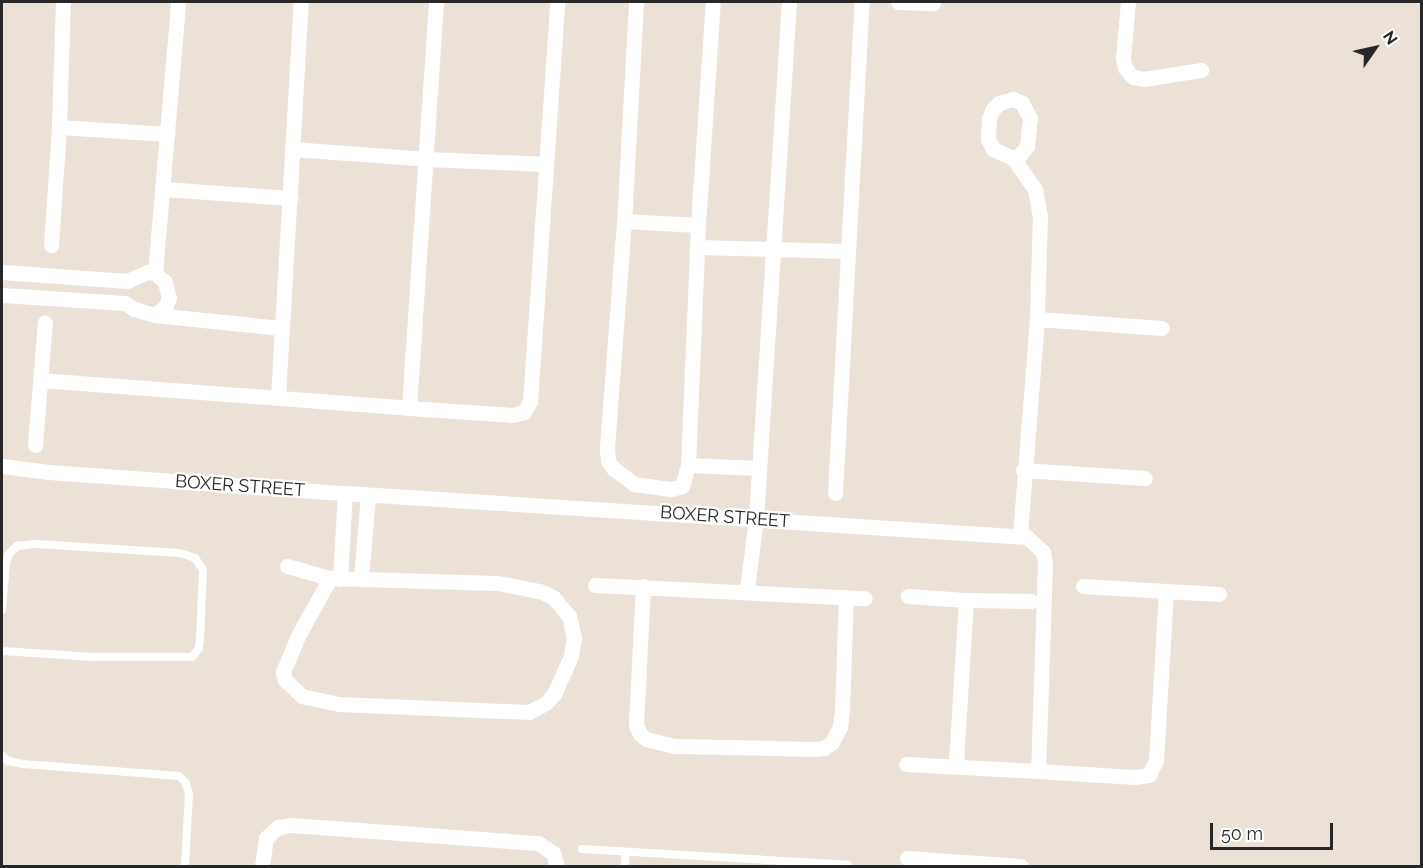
<!DOCTYPE html>
<html>
<head>
<meta charset="utf-8">
<style>
	body { margin:0 }
	#map { position:relative; width:1423px; height:868px; overflow:hidden; background:#ece1d6; font-family:Raleway,sans-serif }
	div>[style] { position:absolute }
	[style*='--x'] { left:calc(var(--x)*1px); top:calc(var(--y)*1px); width:calc(var(--w)*1px); rotate:calc(var(--a)*1deg) }
	.lane>* { height:8px; margin:-4px; padding:0 4px; transform-origin:4px; border-radius:4px; background:#fff }
	.street>* { height:15px; margin:-7.5px; padding:0 7.5px; transform-origin:7.5px; border-radius:7.5px; background:#fff }
	span { translate:-50% -50%; white-space:nowrap; text-align:center; line-height:1.15; -webkit-text-stroke:4.5px #fff; paint-order:stroke }
	.street-label { font-size:18px; color:#272727 }
	.frame { position:absolute; inset:0; border:3px solid #272727; pointer-events:none }
	.north { position:absolute; left:1345px; top:18px; width:60px; height:60px; -webkit-text-stroke:4px #fff; paint-order:stroke; rotate:56deg; font-size:16px; font-weight:700; line-height:24px; text-align:center; color:#272727 }
	.north::after { content:''; display:block; margin:auto; width:21px; height:27px; background:#272727; clip-path:polygon(50% 0,100% 100%,50% 72%,0 100%) }
	.scale { position:absolute; left:1210px; top:823px; width:123px; height:27px; box-sizing:border-box; border:3px solid #272727; border-top:0; padding-left:8px; font-size:18px; line-height:21px; white-space:nowrap; color:#272727; -webkit-text-stroke:4px #fff; paint-order:stroke }
</style>
</head>
<body>
<div id="map">
	<div class="lane">
		<div style="--x:2;--y:610;--w:47;--a:-85.1"></div>
		<div style="--x:6;--y:563;--w:8;--a:-76"></div>
		<div style="--x:8;--y:555;--w:13;--a:-45"></div>
		<div style="--x:17;--y:546;--w:19;--a:-6"></div>
		<div style="--x:36;--y:544;--w:144;--a:3.6"></div>
		<div style="--x:180;--y:553;--w:16;--a:18"></div>
		<div style="--x:195;--y:558;--w:14;--a:56"></div>
		<div style="--x:203;--y:570;--w:69;--a:92.5"></div>
		<div style="--x:200;--y:639;--w:9;--a:96"></div>
		<div style="--x:199;--y:648;--w:11;--a:128"></div>
		<div style="--x:192;--y:657;--w:99;--a:180"></div>
		<div style="--x:93;--y:657;--w:91;--a:-176.2"></div>
		<div style="--x:2;--y:756;--w:8;--a:40"></div>
		<div style="--x:8;--y:761;--w:15;--a:11"></div>
		<div style="--x:23;--y:764;--w:156;--a:4.4"></div>
		<div style="--x:179;--y:776;--w:10;--a:45"></div>
		<div style="--x:186;--y:783;--w:11;--a:75"></div>
		<div style="--x:189;--y:794;--w:72;--a:93.2"></div>
		<div style="--x:582;--y:849;--w:266;--a:3.4"></div>
		<div style="--x:625;--y:866;--w:14;--a:-86"></div>
	</div>
	<div class="street">
		<div style="--x:636;--y:2;--w:219;--a:93.1"></div>
		<div style="--x:624;--y:221;--w:229;--a:94.3"></div>
		<div style="--x:607;--y:449;--w:12;--a:85"></div>
		<div style="--x:608;--y:461;--w:9;--a:54"></div>
		<div style="--x:613;--y:468;--w:26;--a:37"></div>
		<div style="--x:634;--y:484;--w:37;--a:8"></div>
		<div style="--x:671;--y:489;--w:11;--a:-15"></div>
		<div style="--x:682;--y:486;--w:22;--a:-74"></div>
		<div style="--x:688;--y:465;--w:240;--a:-87.6"></div>
		<div style="--x:698;--y:225;--w:224;--a:-86.2"></div>
		<div style="--x:898;--y:2;--w:35;--a:2"></div>
		<div style="--x:1128;--y:2;--w:56;--a:95.1"></div>
		<div style="--x:1123;--y:58;--w:10;--a:79"></div>
		<div style="--x:1125;--y:68;--w:12;--a:48"></div>
		<div style="--x:1133;--y:77;--w:11;--a:10"></div>
		<div style="--x:1144;--y:79;--w:58;--a:-9"></div>
		<div style="--x:1013;--y:99;--w:10;--a:24"></div>
		<div style="--x:1022;--y:103;--w:17;--a:62"></div>
		<div style="--x:1030;--y:118;--w:28;--a:96"></div>
		<div style="--x:1027;--y:146;--w:11;--a:128"></div>
		<div style="--x:1020;--y:155;--w:8;--a:157"></div>
		<div style="--x:1013;--y:158;--w:22;--a:-156"></div>
		<div style="--x:993;--y:149;--w:11;--a:-117"></div>
		<div style="--x:988;--y:139;--w:21;--a:-87"></div>
		<div style="--x:989;--y:118;--w:10;--a:-66"></div>
		<div style="--x:993;--y:109;--w:8;--a:-45"></div>
		<div style="--x:999;--y:103;--w:15;--a:-16"></div>
		<div style="--x:59;--y:127;--w:109;--a:3.7"></div>
		<div style="--x:292;--y:149;--w:135;--a:4.2"></div>
		<div style="--x:427;--y:159;--w:119;--a:2.4"></div>
		<div style="--x:1013;--y:158;--w:38;--a:55"></div>
		<div style="--x:1035;--y:189;--w:27;--a:80"></div>
		<div style="--x:1040;--y:216;--w:103;--a:91.7"></div>
		<div style="--x:1037;--y:319;--w:216;--a:94.5"></div>
		<div style="--x:164;--y:189;--w:127;--a:4.1"></div>
		<div style="--x:624;--y:221;--w:74;--a:3.1"></div>
		<div style="--x:51;--y:245;--w:118;--a:-86.1"></div>
		<div style="--x:59;--y:127;--w:125;--a:-88.2"></div>
		<div style="--x:697;--y:247;--w:151;--a:1.5"></div>
		<div style="--x:2;--y:272;--w:125;--a:4.1"></div>
		<div style="--x:127;--y:281;--w:22;--a:-24"></div>
		<div style="--x:147;--y:272;--w:8;--a:7"></div>
		<div style="--x:155;--y:273;--w:13;--a:42"></div>
		<div style="--x:165;--y:282;--w:16;--a:76"></div>
		<div style="--x:169;--y:298;--w:9;--a:111"></div>
		<div style="--x:166;--y:306;--w:14;--a:141"></div>
		<div style="--x:155;--y:315;--w:22;--a:-164"></div>
		<div style="--x:134;--y:309;--w:11;--a:-146"></div>
		<div style="--x:125;--y:303;--w:123;--a:-176.3"></div>
		<div style="--x:155;--y:273;--w:272;--a:-85.1"></div>
		<div style="--x:155;--y:315;--w:126;--a:5.9"></div>
		<div style="--x:1037;--y:319;--w:125;--a:4.1"></div>
		<div style="--x:40;--y:380;--w:370;--a:4.3"></div>
		<div style="--x:409;--y:408;--w:104;--a:3.9"></div>
		<div style="--x:513;--y:415;--w:11;--a:-15"></div>
		<div style="--x:524;--y:412;--w:12;--a:-59"></div>
		<div style="--x:530;--y:402;--w:401;--a:-86.1"></div>
		<div style="--x:278;--y:397;--w:396;--a:-86.7"></div>
		<div style="--x:409;--y:408;--w:407;--a:-86.2"></div>
		<div style="--x:35;--y:445;--w:123;--a:-85.4"></div>
		<div style="--x:688;--y:465;--w:71;--a:2.4"></div>
		<div style="--x:2;--y:466;--w:47;--a:7.3"></div>
		<div style="--x:49;--y:472;--w:297;--a:4.1"></div>
		<div style="--x:345;--y:493;--w:683;--a:3.69"></div>
		<div style="--x:1027;--y:537;--w:22;--a:43"></div>
		<div style="--x:1043;--y:552;--w:11;--a:80"></div>
		<div style="--x:1045;--y:563;--w:208;--a:91.9"></div>
		<div style="--x:1038;--y:771;--w:132;--a:-177"></div>
		<div style="--x:1023;--y:470;--w:122;--a:3.8"></div>
		<div style="--x:835;--y:493;--w:492;--a:-86.9"></div>
		<div style="--x:287;--y:566;--w:45;--a:15.6"></div>
		<div style="--x:330;--y:578;--w:167;--a:1.7"></div>
		<div style="--x:497;--y:583;--w:43;--a:10.8"></div>
		<div style="--x:539;--y:591;--w:15;--a:23"></div>
		<div style="--x:553;--y:597;--w:25;--a:50"></div>
		<div style="--x:569;--y:616;--w:22;--a:77"></div>
		<div style="--x:574;--y:637;--w:19;--a:99"></div>
		<div style="--x:571;--y:656;--w:42;--a:114.1"></div>
		<div style="--x:554;--y:694;--w:12;--a:132"></div>
		<div style="--x:546;--y:703;--w:19;--a:152"></div>
		<div style="--x:529;--y:712;--w:190;--a:-177.6"></div>
		<div style="--x:339;--y:704;--w:38;--a:-168"></div>
		<div style="--x:302;--y:696;--w:23;--a:-137"></div>
		<div style="--x:285;--y:680;--w:8;--a:-104"></div>
		<div style="--x:283;--y:672;--w:41;--a:-67.2"></div>
		<div style="--x:299;--y:634;--w:64;--a:-61"></div>
		<div style="--x:340;--y:579;--w:86;--a:-86.7"></div>
		<div style="--x:361;--y:579;--w:84;--a:-85.2"></div>
		<div style="--x:595;--y:585;--w:270;--a:2.8"></div>
		<div style="--x:643;--y:586;--w:139;--a:92.9"></div>
		<div style="--x:636;--y:725;--w:10;--a:66"></div>
		<div style="--x:640;--y:734;--w:8;--a:40"></div>
		<div style="--x:646;--y:739;--w:30;--a:14"></div>
		<div style="--x:675;--y:746;--w:138;--a:1.2"></div>
		<div style="--x:813;--y:749;--w:11;--a:-5"></div>
		<div style="--x:824;--y:748;--w:10;--a:-37"></div>
		<div style="--x:832;--y:742;--w:17;--a:-62"></div>
		<div style="--x:840;--y:727;--w:17;--a:-83"></div>
		<div style="--x:842;--y:710;--w:113;--a:-88"></div>
		<div style="--x:1083;--y:586;--w:83;--a:3.4"></div>
		<div style="--x:747;--y:590;--w:73;--a:-82.9"></div>
		<div style="--x:756;--y:518;--w:517;--a:-86.34"></div>
		<div style="--x:908;--y:596;--w:58;--a:3.9"></div>
		<div style="--x:966;--y:600;--w:165;--a:93.5"></div>
		<div style="--x:966;--y:600;--w:65;--a:0.9"></div>
		<div style="--x:1038;--y:771;--w:97;--a:3.5"></div>
		<div style="--x:1135;--y:777;--w:14;--a:-8"></div>
		<div style="--x:1149;--y:775;--w:17;--a:-65"></div>
		<div style="--x:1156;--y:760;--w:169;--a:-86.6"></div>
		<div style="--x:1166;--y:591;--w:53;--a:3.2"></div>
		<div style="--x:907;--y:858;--w:114;--a:4"></div>
		<div style="--x:262;--y:866;--w:28;--a:-82"></div>
		<div style="--x:266;--y:838;--w:16;--a:-43"></div>
		<div style="--x:278;--y:827;--w:13;--a:-9"></div>
		<div style="--x:291;--y:825;--w:248;--a:4.2"></div>
		<div style="--x:538;--y:843;--w:18;--a:34"></div>
		<div style="--x:553;--y:853;--w:14;--a:73"></div>
	</div>
	<div class="street-label">
		<span style="left:240px;top:486px;rotate:4deg">BOXER STREET</span>
		<span style="left:725px;top:517px;rotate:4deg">BOXER STREET</span>
	</div>
	<div class="frame"></div>
	<div class="north">N</div>
	<div class="scale">50 m</div>
</div>
</body>
</html>
